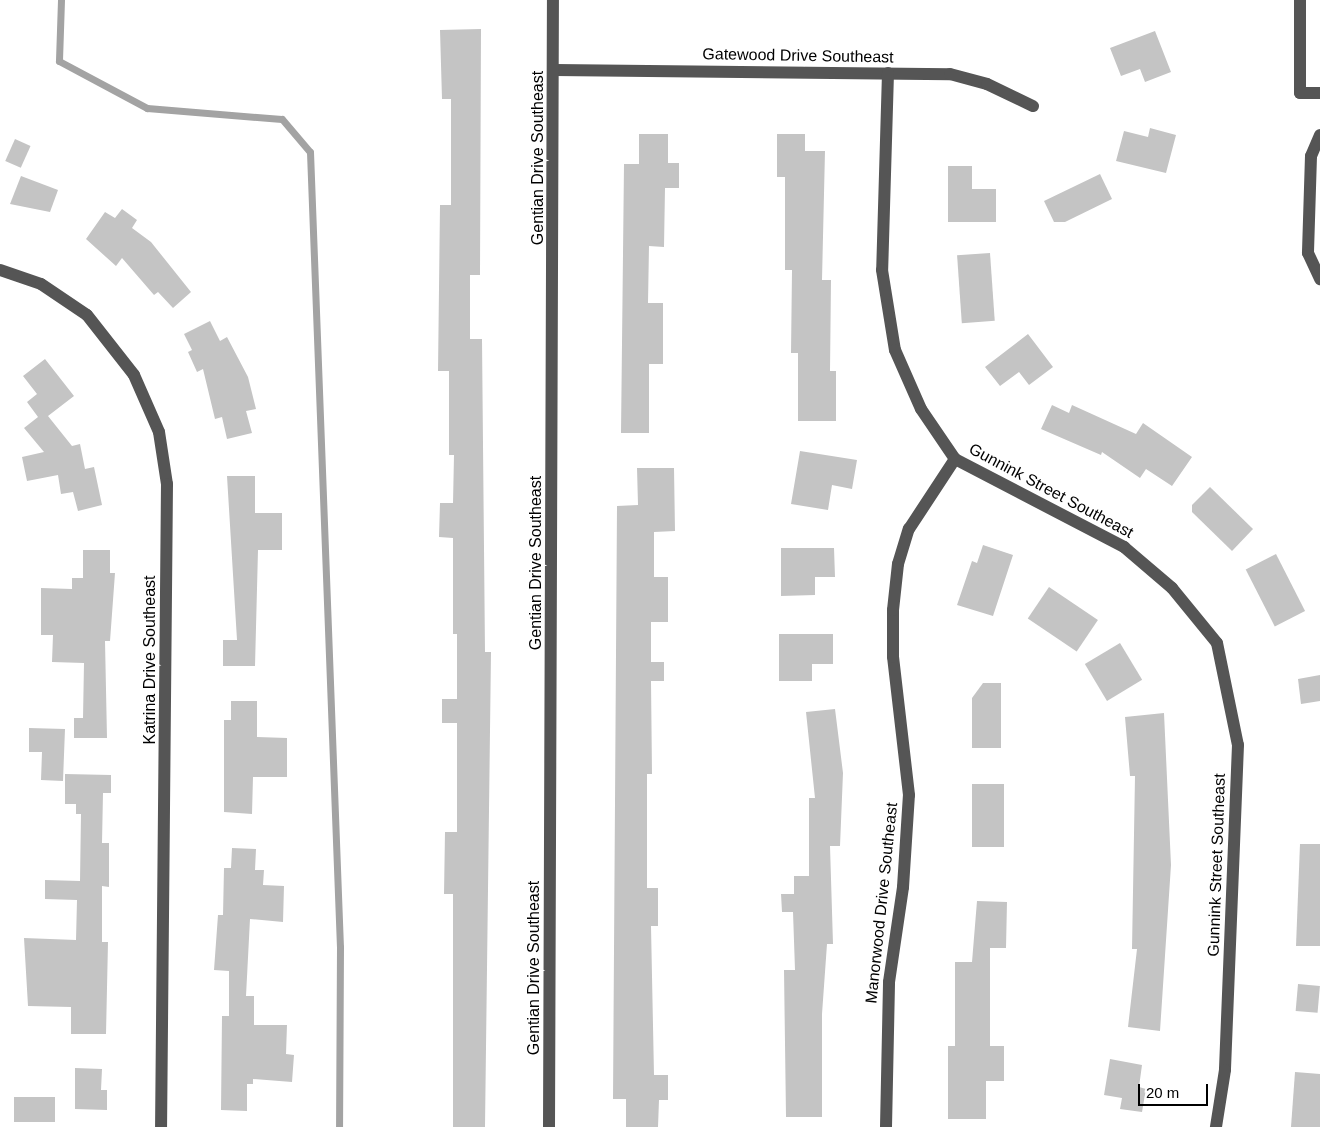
<!DOCTYPE html>
<html>
<head>
<meta charset="utf-8">
<style>
	body { margin:0 }
	#map { position:relative; width:1320px; height:1127px; overflow:hidden; background:#fff; font-family:Arial,sans-serif }
	div>[style] { position:absolute }
	[style*='--x'] { left:calc(var(--x)*1px); top:calc(var(--y)*1px); width:calc(var(--w)*1px); rotate:calc(var(--a)*1deg) }
	.stream>* { height:7px; margin:-3.5px; padding:0 3.5px; transform-origin:3.5px; border-radius:3.5px; background:#a3a3a3 }
	.building>* { inset:0; background:#c4c4c4; transform-origin:0 0 }
	.minor>* { height:12px; margin:-6px; padding:0 6px; transform-origin:6px; border-radius:6px; background:#555 }
	span { translate:-50% -50%; white-space:nowrap; text-align:center; line-height:1.15; -webkit-text-stroke:4px #fff; paint-order:stroke }
	.street-label { font-size:16px; color:#000 }
	.scale { position:absolute; left:1138px; top:1084px; width:70px; height:22px; box-sizing:border-box; border:2px solid #000; border-top:0; padding-left:6px; font-size:15px; line-height:18px; white-space:nowrap; color:#000; -webkit-text-stroke:4px #fff; paint-order:stroke }
</style>
</head>
<body>
<div id="map">
	<div class="stream">
		<div style="--x:61;--y:0;--w:61;--a:91.9"></div>
		<div style="--x:59;--y:61;--w:100;--a:28.1"></div>
		<div style="--x:147;--y:108;--w:135;--a:4.7"></div>
		<div style="--x:282;--y:119;--w:43;--a:49.7"></div>
		<div style="--x:310;--y:152;--w:796;--a:87.84"></div>
		<div style="--x:340;--y:947;--w:180;--a:90.3"></div>
	</div>
	<div class="building">
		<div style="clip-path:polygon(481px 29px,480px 275px,470px 275px,470px 339px,482px 339px,485px 652px,491px 652px,485px 1127px,453px 1127px,453px 894px,444px 894px,445px 832px,457px 832px,457px 723px,442px 723px,442px 699px,457px 699px,457px 634px,453px 634px,453px 538px,439px 537px,440px 503px,453px 503px,454px 455px,449px 455px,449px 371px,438px 371px,440px 205px,451px 205px,451px 99px,442px 99px,440px 30px)"></div>
		<div style="clip-path:polygon(1155px 31px,1171px 72px,1145px 82px,1140px 69px,1121px 76px,1110px 48px)"></div>
		<div style="clip-path:polygon(1150px 128px,1176px 135px,1166px 173px,1116px 161px,1124px 131px,1148px 137px)"></div>
		<div style="clip-path:polygon(639px 134px,668px 134px,668px 163px,679px 163px,679px 188px,665px 188px,664px 247px,649px 246px,648px 303px,663px 303px,663px 364px,649px 364px,649px 433px,621px 433px,624px 164px,639px 164px)"></div>
		<div style="clip-path:polygon(777px 134px,805px 134px,805px 151px,825px 151px,822px 280px,831px 280px,830px 371px,836px 371px,836px 421px,798px 421px,798px 353px,791px 353px,792px 270px,785px 270px,785px 177px,777px 177px)"></div>
		<div style="left:15px;top:139px;width:17px;height:24px;rotate:24deg"></div>
		<div style="clip-path:polygon(948px 166px,972px 166px,972px 189px,996px 189px,996px 222px,948px 222px)"></div>
		<div style="clip-path:polygon(1100px 174px,1112px 199px,1065px 222px,1054px 222px,1044px 201px)"></div>
		<div style="clip-path:polygon(21px 176px,58px 190px,50px 212px,10px 204px)"></div>
		<div style="clip-path:polygon(122px 209px,137px 220px,132px 228px,151px 242px,191px 292px,173px 308px,158px 292px,154px 295px,122px 258px,116px 266px,86px 239px,105px 212px,115px 218px)"></div>
		<div style="left:990px;top:253px;width:68px;height:33px;rotate:86deg"></div>
		<div style="clip-path:polygon(210px 321px,220px 341px,227px 337px,248px 377px,256px 409px,246px 411px,252px 433px,227px 439px,222px 417px,215px 419px,203px 369px,197px 372px,188px 352px,192px 350px,184px 334px)"></div>
		<div style="clip-path:polygon(1028px 334px,1053px 367px,1029px 385px,1019px 372px,1000px 386px,985px 367px)"></div>
		<div style="clip-path:polygon(45px 359px,74px 396px,48px 416px,72px 446px,80px 444px,85px 469px,94px 467px,102px 505px,78px 511px,73px 492px,61px 494px,58px 475px,27px 481px,22px 457px,44px 452px,24px 428px,38px 417px,27px 402px,37px 394px,23px 376px)"></div>
		<div style="clip-path:polygon(1052px 405px,1069px 413px,1072px 405px,1136px 434px,1143px 423px,1192px 457px,1172px 486px,1146px 469px,1140px 478px,1102px 452px,1101px 455px,1041px 429px)"></div>
		<div style="clip-path:polygon(800px 451px,857px 460px,852px 489px,832px 485px,828px 510px,791px 504px)"></div>
		<div style="clip-path:polygon(637px 468px,674px 468px,675px 531px,654px 532px,654px 577px,668px 577px,668px 622px,651px 622px,651px 662px,664px 662px,664px 681px,651px 681px,652px 774px,647px 774px,647px 888px,658px 888px,658px 926px,651px 926px,654px 1075px,668px 1075px,668px 1100px,659px 1100px,658px 1127px,626px 1127px,626px 1099px,613px 1099px,617px 506px,638px 505px)"></div>
		<div style="clip-path:polygon(227px 476px,255px 476px,255px 513px,282px 513px,282px 550px,258px 550px,255px 666px,223px 666px,223px 640px,237px 640px)"></div>
		<div style="clip-path:polygon(1210px 487px,1253px 529px,1232px 551px,1192px 512px,1192px 505px)"></div>
		<div style="clip-path:polygon(983px 545px,1013px 555px,993px 616px,957px 605px,972px 561px,977px 563px)"></div>
		<div style="clip-path:polygon(781px 548px,834px 548px,835px 577px,815px 577px,815px 595px,781px 596px)"></div>
		<div style="clip-path:polygon(83px 550px,110px 550px,110px 573px,115px 573px,110px 641px,105px 641px,107px 738px,74px 738px,74px 718px,83px 718px,84px 663px,52px 662px,53px 635px,41px 635px,41px 588px,72px 589px,72px 578px,83px 578px)"></div>
		<div style="left:1276px;top:554px;width:64px;height:34px;rotate:63deg"></div>
		<div style="left:1049px;top:587px;width:59px;height:38px;rotate:34deg"></div>
		<div style="clip-path:polygon(779px 634px,833px 634px,833px 664px,812px 664px,812px 681px,779px 681px)"></div>
		<div style="left:1120px;top:643px;width:43px;height:41px;rotate:59deg"></div>
		<div style="clip-path:polygon(1320px 675px,1320px 701px,1301px 704px,1298px 679px)"></div>
		<div style="clip-path:polygon(983px 683px,1001px 683px,1001px 748px,972px 748px,972px 698px)"></div>
		<div style="clip-path:polygon(231px 701px,257px 701px,257px 737px,287px 738px,287px 777px,253px 777px,252px 814px,224px 812px,224px 720px,231px 720px)"></div>
		<div style="clip-path:polygon(835px 709px,843px 773px,840px 846px,830px 846px,833px 944px,827px 944px,822px 1014px,822px 1117px,786px 1117px,784px 970px,795px 970px,793px 912px,782px 912px,781px 894px,794px 894px,794px 876px,809px 876px,809px 798px,815px 798px,806px 712px)"></div>
		<div style="clip-path:polygon(1164px 713px,1171px 865px,1160px 1031px,1128px 1027px,1137px 949px,1132px 949px,1135px 776px,1130px 776px,1125px 717px)"></div>
		<div style="clip-path:polygon(29px 728px,65px 729px,63px 781px,41px 780px,42px 752px,29px 752px)"></div>
		<div style="clip-path:polygon(65px 774px,111px 775px,111px 793px,103px 793px,102px 843px,109px 843px,109px 887px,102px 886px,102px 942px,108px 942px,106px 1034px,71px 1034px,71px 1007px,28px 1006px,24px 938px,76px 940px,77px 900px,45px 899px,45px 880px,80px 881px,81px 814px,76px 814px,76px 804px,65px 804px)"></div>
		<div style="left:972px;top:784px;width:32px;height:63px"></div>
		<div style="clip-path:polygon(1300px 844px,1320px 844px,1320px 946px,1296px 946px)"></div>
		<div style="clip-path:polygon(232px 848px,256px 849px,255px 870px,264px 870px,263px 885px,284px 886px,283px 922px,250px 919px,246px 996px,254px 996px,254px 1025px,287px 1025px,286px 1054px,294px 1055px,292px 1082px,253px 1079px,253px 1084px,247px 1084px,247px 1111px,221px 1110px,222px 1016px,229px 1016px,229px 971px,214px 970px,218px 915px,223px 915px,224px 868px,231px 868px)"></div>
		<div style="clip-path:polygon(977px 901px,1007px 902px,1006px 948px,990px 948px,990px 1046px,1004px 1046px,1004px 1081px,986px 1081px,986px 1119px,948px 1119px,948px 1046px,955px 1046px,955px 962px,972px 962px)"></div>
		<div style="left:1298px;top:984px;width:22px;height:27px;rotate:5deg"></div>
		<div style="clip-path:polygon(1110px 1059px,1142px 1065px,1139px 1087px,1146px 1089px,1142px 1112px,1120px 1109px,1122px 1098px,1104px 1095px)"></div>
		<div style="clip-path:polygon(75px 1068px,102px 1069px,101px 1090px,107px 1090px,107px 1110px,75px 1109px)"></div>
		<div style="clip-path:polygon(1295px 1072px,1320px 1074px,1320px 1127px,1291px 1127px)"></div>
		<div style="left:55px;top:1097px;width:25px;height:41px;rotate:90deg"></div>
	</div>
	<div class="minor">
		<div style="--x:1300;--y:0;--w:93;--a:90"></div>
		<div style="--x:1300;--y:93;--w:20;--a:0"></div>
		<div style="--x:555;--y:70;--w:395;--a:0.6"></div>
		<div style="--x:950;--y:74;--w:38;--a:15"></div>
		<div style="--x:987;--y:84;--w:51;--a:25.6"></div>
		<div style="--x:888;--y:73;--w:197;--a:91.7"></div>
		<div style="--x:882;--y:270;--w:81;--a:80.8"></div>
		<div style="--x:895;--y:350;--w:64;--a:66.2"></div>
		<div style="--x:921;--y:409;--w:60;--a:55.8"></div>
		<div style="--x:955;--y:459;--w:191;--a:27.5"></div>
		<div style="--x:1124;--y:547;--w:63;--a:40.5"></div>
		<div style="--x:1172;--y:588;--w:71;--a:50.7"></div>
		<div style="--x:1217;--y:643;--w:104;--a:78.4"></div>
		<div style="--x:1238;--y:745;--w:325;--a:92.3"></div>
		<div style="--x:1225;--y:1070;--w:58;--a:99"></div>
		<div style="--x:1320;--y:135;--w:23;--a:113"></div>
		<div style="--x:1311;--y:156;--w:97;--a:91.8"></div>
		<div style="--x:1308;--y:253;--w:29;--a:65"></div>
		<div style="--x:0;--y:270;--w:43;--a:18.9"></div>
		<div style="--x:41;--y:284;--w:55;--a:34"></div>
		<div style="--x:87;--y:315;--w:76;--a:51.9"></div>
		<div style="--x:134;--y:375;--w:62;--a:66.3"></div>
		<div style="--x:159;--y:432;--w:53;--a:81.3"></div>
		<div style="--x:167;--y:484;--w:643;--a:90.53"></div>
		<div style="--x:549;--y:1127;--w:1127;--a:-89.8"></div>
		<div style="--x:886;--y:1127;--w:145;--a:-88.8"></div>
		<div style="--x:889;--y:982;--w:96;--a:-81.6"></div>
		<div style="--x:903;--y:887;--w:92;--a:-86.3"></div>
		<div style="--x:909;--y:795;--w:139;--a:-96.6"></div>
		<div style="--x:893;--y:657;--w:47;--a:-90"></div>
		<div style="--x:893;--y:610;--w:46;--a:-83.8"></div>
		<div style="--x:898;--y:564;--w:37;--a:-73"></div>
		<div style="--x:909;--y:529;--w:84;--a:-56.7"></div>
	</div>
	<div class="street-label">
		<span style="left:798px;top:56px;rotate:1deg">Gatewood Drive Southeast</span>
		<span style="left:538px;top:158px;rotate:-90deg">Gentian Drive Southeast</span>
		<span style="left:1051px;top:491px;rotate:28deg">Gunnink Street Southeast</span>
		<span style="left:536px;top:563px;rotate:-90deg">Gentian Drive Southeast</span>
		<span style="left:150px;top:660px;rotate:-90deg">Katrina Drive Southeast</span>
		<span style="left:1217px;top:865px;rotate:-88deg">Gunnink Street Southeast</span>
		<span style="left:882px;top:903px;rotate:-84deg">Manorwood Drive Southeast</span>
		<span style="left:534px;top:968px;rotate:-90deg">Gentian Drive Southeast</span>
	</div>
	<div class="scale">20 m</div>
</div>
</body>
</html>
